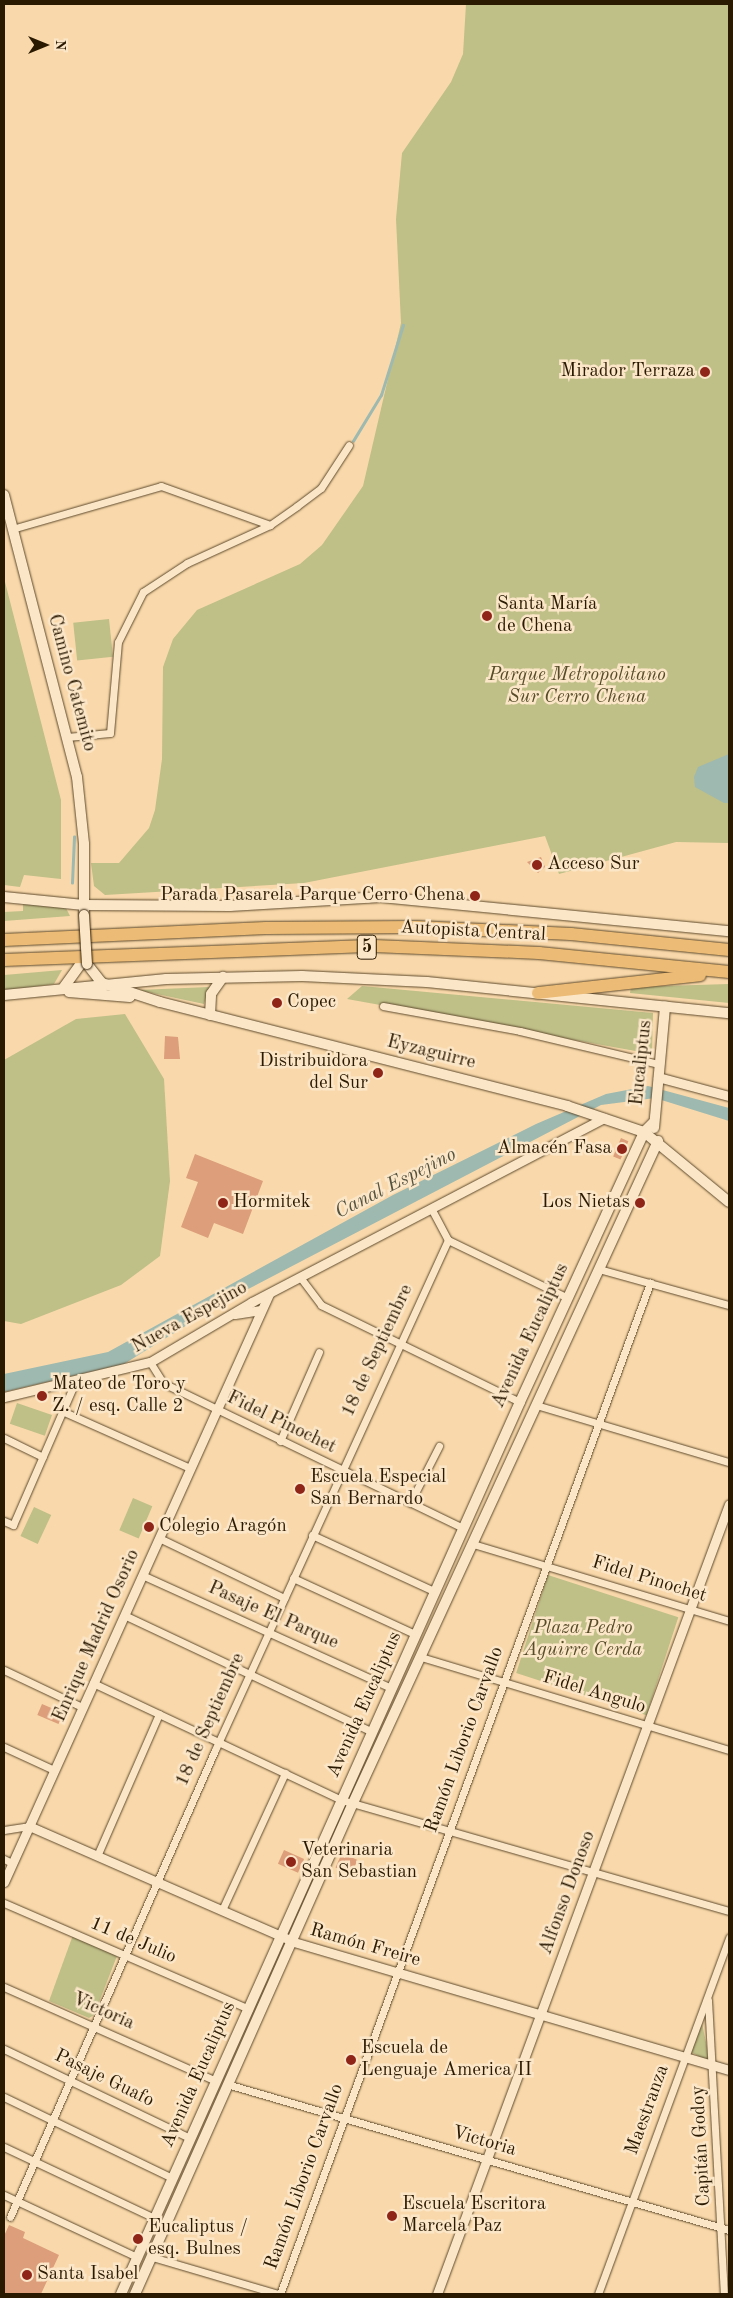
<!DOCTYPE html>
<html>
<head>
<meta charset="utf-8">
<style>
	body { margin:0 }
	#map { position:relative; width:733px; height:2298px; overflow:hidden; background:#f9d9ab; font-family:"Old Standard TT",serif }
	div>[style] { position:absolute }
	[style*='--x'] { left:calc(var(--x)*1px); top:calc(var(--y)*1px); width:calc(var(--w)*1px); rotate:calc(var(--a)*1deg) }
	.green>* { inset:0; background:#bfbf88; transform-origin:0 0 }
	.water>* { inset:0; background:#9eb9af }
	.stream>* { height:2.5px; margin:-1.25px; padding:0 1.25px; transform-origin:1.25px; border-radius:1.25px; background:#9eb9af }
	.building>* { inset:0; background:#dc9e7b; transform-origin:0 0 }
	.roads { filter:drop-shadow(0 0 1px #5e4a2c) drop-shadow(0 0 1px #5e4a2c) }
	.minor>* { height:7px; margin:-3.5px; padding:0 3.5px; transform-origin:3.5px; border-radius:3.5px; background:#fbe6c8 }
	.tertiary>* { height:9px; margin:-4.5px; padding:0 4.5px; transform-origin:4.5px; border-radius:4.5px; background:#fbe6c8 }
	.secondary>* { height:10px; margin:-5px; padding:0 5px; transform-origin:5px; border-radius:5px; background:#fbe6c8 }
	.motorway>* { height:12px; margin:-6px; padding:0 6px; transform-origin:6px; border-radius:6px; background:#ecbc76 }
	.bridges { filter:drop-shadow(0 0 1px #2b1a02) drop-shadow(0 0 1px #2b1a02) }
	.secondary-bridge>* { height:10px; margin:-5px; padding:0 5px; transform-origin:5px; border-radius:5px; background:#fbe6c8 }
	.dots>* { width:14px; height:14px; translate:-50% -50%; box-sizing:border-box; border:2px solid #fbe6c8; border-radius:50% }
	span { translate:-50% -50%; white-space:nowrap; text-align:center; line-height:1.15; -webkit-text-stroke:5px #fbe6c8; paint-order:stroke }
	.shield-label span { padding:1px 4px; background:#fbe6c8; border:1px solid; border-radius:4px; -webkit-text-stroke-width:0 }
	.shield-label { font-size:18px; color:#2b1a02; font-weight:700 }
	.poi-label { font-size:19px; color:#2b1a02 }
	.right { translate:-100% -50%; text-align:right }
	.left { translate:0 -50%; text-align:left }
	.park-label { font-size:19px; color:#574c2a; font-style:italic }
	.street-label { font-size:19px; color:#2b1a02 }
	.water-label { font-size:20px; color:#53523f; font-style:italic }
	.frame { position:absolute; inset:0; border:5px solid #2b1a02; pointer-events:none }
	.north { position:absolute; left:20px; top:20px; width:50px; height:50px; -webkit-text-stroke:4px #fbe6c8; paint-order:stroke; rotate:90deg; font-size:14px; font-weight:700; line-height:20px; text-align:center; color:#2b1a02 }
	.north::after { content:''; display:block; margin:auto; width:18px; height:22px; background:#2b1a02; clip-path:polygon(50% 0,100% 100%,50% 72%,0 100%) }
</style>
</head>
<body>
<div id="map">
	<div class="green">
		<div style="clip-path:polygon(466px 4px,729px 4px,729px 843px,676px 842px,559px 874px,545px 836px,304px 883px,105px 895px,94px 886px,91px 863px,119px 863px,149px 828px,155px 810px,162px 759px,163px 667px,173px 639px,197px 610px,300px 564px,322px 545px,363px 486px,401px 323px,396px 219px,402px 153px,451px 82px,463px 54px)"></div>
		<div style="clip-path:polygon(4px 578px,61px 800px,61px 879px,24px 875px,20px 887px,4px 885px)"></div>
		<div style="left:109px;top:619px;width:38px;height:36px;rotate:84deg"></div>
		<div style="clip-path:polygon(23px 902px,66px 908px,70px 916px,4px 921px,4px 912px,23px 911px)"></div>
		<div style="clip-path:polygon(62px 970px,54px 984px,4px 991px,4px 975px)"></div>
		<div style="clip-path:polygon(729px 984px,729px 1003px,630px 993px,631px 987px)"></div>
		<div style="clip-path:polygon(362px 986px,653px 1013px,652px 1054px,347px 999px)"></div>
		<div style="clip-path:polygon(209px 987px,204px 1004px,138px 990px)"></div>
		<div style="clip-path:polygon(125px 1014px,164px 1079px,170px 1181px,160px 1256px,121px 1285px,21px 1324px,4px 1321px,4px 1060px,76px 1019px)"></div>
		<div style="left:17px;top:1403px;width:37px;height:22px;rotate:19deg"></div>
		<div style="left:133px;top:1498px;width:21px;height:35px;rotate:23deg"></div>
		<div style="left:34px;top:1507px;width:19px;height:32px;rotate:25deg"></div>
		<div style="left:548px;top:1575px;width:137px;height:103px;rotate:18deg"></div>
		<div style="clip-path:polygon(73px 1935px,117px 1956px,94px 2015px,89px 2018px,49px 2001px)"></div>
		<div style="clip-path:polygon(702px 2023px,709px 2057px,706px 2060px,691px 2052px)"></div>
	</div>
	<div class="water">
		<div style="clip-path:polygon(729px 754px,729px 803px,724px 803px,695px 787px,694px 777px,698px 767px)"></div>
		<div style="clip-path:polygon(648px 1086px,729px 1108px,729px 1121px,655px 1098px,601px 1105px,229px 1299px,124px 1364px,4px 1392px,4px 1374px,108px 1352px,393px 1195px,536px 1124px,606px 1094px)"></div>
	</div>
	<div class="stream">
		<div style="--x:353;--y:441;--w:54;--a:-58.7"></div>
		<div style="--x:381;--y:395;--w:73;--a:-72.6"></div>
		<div style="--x:72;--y:883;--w:46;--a:-87.5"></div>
	</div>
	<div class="building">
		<div style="clip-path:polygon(541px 857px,545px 867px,538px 873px,527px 862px)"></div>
		<div style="clip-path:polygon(165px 1036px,178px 1037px,180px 1059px,164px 1059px)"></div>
		<div style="left:621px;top:1138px;width:8px;height:20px;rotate:23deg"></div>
		<div style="clip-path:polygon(195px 1154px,263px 1181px,243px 1234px,214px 1223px,208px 1238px,181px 1227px,198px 1182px,186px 1178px)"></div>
		<div style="left:42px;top:1704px;width:23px;height:12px;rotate:23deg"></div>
		<div style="left:284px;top:1850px;width:22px;height:15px;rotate:24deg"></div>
		<div style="left:342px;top:1853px;width:17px;height:16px;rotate:24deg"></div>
		<div style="clip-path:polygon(9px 2225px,25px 2232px,23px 2238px,59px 2255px,41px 2294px,4px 2294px,4px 2236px)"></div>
	</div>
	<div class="roads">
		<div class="minor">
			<div style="--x:12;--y:529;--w:155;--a:-16.1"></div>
			<div style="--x:161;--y:486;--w:116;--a:19.7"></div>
			<div style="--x:67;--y:737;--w:43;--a:-5.3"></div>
			<div style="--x:110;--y:733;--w:91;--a:-85"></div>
			<div style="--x:118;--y:642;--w:56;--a:-63.4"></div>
			<div style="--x:143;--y:592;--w:53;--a:-33.4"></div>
			<div style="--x:187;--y:563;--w:91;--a:-24.6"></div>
			<div style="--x:270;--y:525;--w:33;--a:-35"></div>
			<div style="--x:297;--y:506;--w:30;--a:-37"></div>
			<div style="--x:321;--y:488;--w:51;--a:-56.9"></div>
			<div style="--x:383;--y:1006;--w:139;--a:10.3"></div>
			<div style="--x:520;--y:1031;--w:143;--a:13.4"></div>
			<div style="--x:431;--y:1208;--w:36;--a:62"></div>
			<div style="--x:448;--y:1240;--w:133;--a:25.8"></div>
			<div style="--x:599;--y:1269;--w:135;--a:15.5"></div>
			<div style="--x:300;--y:1277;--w:35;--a:53"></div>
			<div style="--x:321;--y:1305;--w:221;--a:26"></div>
			<div style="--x:150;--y:1362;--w:25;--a:58"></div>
			<div style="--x:163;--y:1383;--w:333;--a:25.8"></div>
			<div style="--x:536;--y:1405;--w:201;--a:16.5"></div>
			<div style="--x:62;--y:1411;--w:140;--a:24"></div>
			<div style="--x:4;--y:1438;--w:43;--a:26"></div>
			<div style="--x:280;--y:1441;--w:97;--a:-66.3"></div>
			<div style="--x:410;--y:1503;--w:64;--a:-63"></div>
			<div style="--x:4;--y:1521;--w:10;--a:24"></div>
			<div style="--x:13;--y:1525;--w:158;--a:-66.5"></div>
			<div style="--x:312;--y:1535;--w:134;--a:24.7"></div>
			<div style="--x:159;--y:1538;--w:139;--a:25.6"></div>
			<div style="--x:473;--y:1544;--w:267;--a:16.7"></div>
			<div style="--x:142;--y:1575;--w:273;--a:24.4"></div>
			<div style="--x:293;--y:1578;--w:134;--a:24.7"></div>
			<div style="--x:124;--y:1615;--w:273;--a:25.2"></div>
			<div style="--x:421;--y:1657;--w:322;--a:16.8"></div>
			<div style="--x:4;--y:1670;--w:86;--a:25.4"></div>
			<div style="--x:93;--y:1683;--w:275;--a:25.2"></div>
			<div style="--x:342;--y:1800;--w:403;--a:16"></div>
			<div style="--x:4;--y:1747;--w:55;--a:24.7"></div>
			<div style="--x:4;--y:1830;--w:25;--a:-9"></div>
			<div style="--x:97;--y:1856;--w:155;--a:-66.4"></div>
			<div style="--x:4;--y:1859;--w:9;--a:27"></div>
			<div style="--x:4;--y:1903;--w:267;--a:23.4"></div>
			<div style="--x:222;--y:1910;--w:151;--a:-65.3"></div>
			<div style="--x:4;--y:1987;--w:232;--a:23.9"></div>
			<div style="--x:708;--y:2000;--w:294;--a:86.9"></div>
			<div style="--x:4;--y:2049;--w:206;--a:25.6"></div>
			<div style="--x:230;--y:2085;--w:520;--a:16.2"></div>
			<div style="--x:4;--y:2097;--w:187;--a:25.7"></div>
			<div style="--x:4;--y:2147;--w:166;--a:25.3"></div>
			<div style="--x:4;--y:2195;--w:147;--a:25"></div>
			<div style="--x:10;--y:2217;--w:510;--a:-66.3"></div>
			<div style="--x:215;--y:1750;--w:561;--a:-65.45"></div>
			<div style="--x:152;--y:2257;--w:131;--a:16.4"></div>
			<div style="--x:280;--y:2294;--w:1077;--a:-69.9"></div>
			<div style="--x:598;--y:2294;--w:380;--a:-69.8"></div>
		</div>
		<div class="tertiary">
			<div style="--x:658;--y:1077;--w:73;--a:15"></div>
			<div style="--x:235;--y:1314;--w:26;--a:-9"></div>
			<div style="--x:4;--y:1397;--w:150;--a:-13.5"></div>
			<div style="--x:150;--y:1362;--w:118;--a:-30.5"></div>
			<div style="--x:252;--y:1302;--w:397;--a:-27.6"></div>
			<div style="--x:29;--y:1826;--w:289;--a:23.6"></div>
			<div style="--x:294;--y:1942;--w:453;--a:16.4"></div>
			<div style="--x:4;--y:1882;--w:645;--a:-65.74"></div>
			<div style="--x:437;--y:2294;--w:842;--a:-69.71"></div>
		</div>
		<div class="secondary">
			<div style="--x:4;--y:495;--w:291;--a:75.5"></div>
			<div style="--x:77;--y:777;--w:67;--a:84"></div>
			<div style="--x:84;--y:844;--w:67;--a:90"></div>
			<div style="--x:4;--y:897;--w:80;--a:5.7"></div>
			<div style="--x:84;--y:905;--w:146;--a:0.4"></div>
			<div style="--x:230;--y:906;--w:151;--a:-3.4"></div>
			<div style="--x:381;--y:897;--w:350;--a:5.6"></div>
			<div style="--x:87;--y:964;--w:24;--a:52"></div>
			<div style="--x:102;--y:983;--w:61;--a:18.1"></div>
			<div style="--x:160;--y:1002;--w:420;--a:14.3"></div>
			<div style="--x:567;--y:1106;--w:81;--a:18.7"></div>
			<div style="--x:644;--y:1132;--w:110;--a:39.5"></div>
			<div style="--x:64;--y:987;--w:29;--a:-54"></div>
			<div style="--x:69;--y:992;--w:61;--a:4.7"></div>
			<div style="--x:4;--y:995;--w:163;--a:-5.6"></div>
			<div style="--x:166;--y:979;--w:136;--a:-1.3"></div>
			<div style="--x:302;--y:976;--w:125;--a:2.7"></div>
			<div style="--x:427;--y:982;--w:304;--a:5.9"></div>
			<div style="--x:210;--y:1015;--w:21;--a:-87"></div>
			<div style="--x:211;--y:994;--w:21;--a:-55"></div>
			<div style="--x:654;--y:1128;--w:122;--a:-84.8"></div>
			<div style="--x:121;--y:2294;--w:977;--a:-65.9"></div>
			<div style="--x:520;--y:1402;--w:297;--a:-65.3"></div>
			<div style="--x:644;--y:1132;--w:13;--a:-45"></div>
			<div style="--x:135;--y:2294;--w:537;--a:-66.06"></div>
			<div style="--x:353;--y:1803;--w:729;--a:-65.26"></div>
		</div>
		<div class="motorway">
			<div style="--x:4;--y:940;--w:262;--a:-2.6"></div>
			<div style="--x:266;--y:928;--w:151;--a:-0.4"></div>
			<div style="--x:417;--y:927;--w:154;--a:2.6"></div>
			<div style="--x:571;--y:934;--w:159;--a:5.8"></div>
			<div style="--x:4;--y:960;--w:370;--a:-2.2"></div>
			<div style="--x:374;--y:946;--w:165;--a:2.4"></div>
			<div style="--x:539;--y:953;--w:191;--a:5.7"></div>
			<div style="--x:538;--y:993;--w:163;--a:-6.3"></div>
		</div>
	</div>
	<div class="bridges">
		<div class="secondary-bridge">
			<div style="--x:84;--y:915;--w:49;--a:86.5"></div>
		</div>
	</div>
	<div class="dots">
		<div style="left:705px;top:372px;background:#8f2418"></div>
		<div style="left:487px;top:616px;background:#8f2418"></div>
		<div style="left:537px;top:865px;background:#8f2418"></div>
		<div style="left:475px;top:896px;background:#8f2418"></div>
		<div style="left:277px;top:1003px;background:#8f2418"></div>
		<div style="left:378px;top:1073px;background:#8f2418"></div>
		<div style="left:622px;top:1149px;background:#8f2418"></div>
		<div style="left:223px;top:1203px;background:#8f2418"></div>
		<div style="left:640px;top:1203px;background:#8f2418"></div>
		<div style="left:42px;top:1396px;background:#8f2418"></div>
		<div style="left:300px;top:1489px;background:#8f2418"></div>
		<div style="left:149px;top:1527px;background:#8f2418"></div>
		<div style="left:291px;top:1862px;background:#8f2418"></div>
		<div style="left:351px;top:2060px;background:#8f2418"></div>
		<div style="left:392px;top:2216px;background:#8f2418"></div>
		<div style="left:138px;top:2239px;background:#8f2418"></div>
		<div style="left:27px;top:2275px;background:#8f2418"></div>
	</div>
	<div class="shield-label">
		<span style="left:367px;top:947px">5</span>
	</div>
	<div class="poi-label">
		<span class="right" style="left:695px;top:372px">Mirador Terraza</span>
		<span class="left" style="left:497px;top:616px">Santa María<br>de Chena</span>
		<span class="left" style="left:547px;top:865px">Acceso Sur</span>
		<span class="right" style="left:465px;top:896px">Parada Pasarela Parque Cerro Chena</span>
		<span class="left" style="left:287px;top:1003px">Copec</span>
		<span class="right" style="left:368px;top:1073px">Distribuidora<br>del Sur</span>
		<span class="right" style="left:612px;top:1149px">Almacén Fasa</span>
		<span class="left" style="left:233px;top:1203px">Hormitek</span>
		<span class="right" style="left:630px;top:1203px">Los Nietas</span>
		<span class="left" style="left:52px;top:1396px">Mateo de Toro y<br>Z. / esq. Calle 2</span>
		<span class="left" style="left:310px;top:1489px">Escuela Especial<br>San Bernardo</span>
		<span class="left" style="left:159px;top:1527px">Colegio Aragón</span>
		<span class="left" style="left:301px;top:1862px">Veterinaria<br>San Sebastian</span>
		<span class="left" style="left:361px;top:2060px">Escuela de<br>Lenguaje America II</span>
		<span class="left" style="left:402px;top:2216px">Escuela Escritora<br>Marcela Paz</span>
		<span class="left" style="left:148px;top:2239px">Eucaliptus /<br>esq. Bulnes</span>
		<span class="left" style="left:37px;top:2275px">Santa Isabel</span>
	</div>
	<div class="park-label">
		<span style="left:577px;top:687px">Parque Metropolitano<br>Sur Cerro Chena</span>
		<span style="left:583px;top:1640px">Plaza Pedro<br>Aguirre Cerda</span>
	</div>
	<div class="street-label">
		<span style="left:71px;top:683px;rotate:75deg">Camino Catemito</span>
		<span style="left:473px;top:932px;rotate:3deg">Autopista Central</span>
		<span style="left:431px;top:1053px;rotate:14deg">Eyzaguirre</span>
		<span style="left:642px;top:1063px;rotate:-84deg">Eucaliptus</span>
		<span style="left:190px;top:1318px;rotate:-29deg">Nueva Espejino</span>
		<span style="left:531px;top:1336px;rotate:-65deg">Avenida Eucaliptus</span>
		<span style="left:378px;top:1351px;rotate:-65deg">18 de Septiembre</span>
		<span style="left:281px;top:1423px;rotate:26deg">Fidel Pinochet</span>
		<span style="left:649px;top:1580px;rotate:17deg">Fidel Pinochet</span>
		<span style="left:273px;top:1616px;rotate:24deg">Pasaje El Parque</span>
		<span style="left:97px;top:1636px;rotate:-66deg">Enrique Madrid Osorio</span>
		<span style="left:594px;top:1693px;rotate:17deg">Fidel Angulo</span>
		<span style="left:365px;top:1705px;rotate:-66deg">Avenida Eucaliptus</span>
		<span style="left:211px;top:1720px;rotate:-66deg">18 de Septiembre</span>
		<span style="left:465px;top:1740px;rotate:-70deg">Ramón Liborio Carvallo</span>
		<span style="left:568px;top:1893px;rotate:-70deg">Alfonso Donoso</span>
		<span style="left:133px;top:1941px;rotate:23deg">11 de Julio</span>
		<span style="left:365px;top:1946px;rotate:16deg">Ramón Freire</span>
		<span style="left:103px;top:2012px;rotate:24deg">Victoria</span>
		<span style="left:199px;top:2075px;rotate:-66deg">Avenida Eucaliptus</span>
		<span style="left:104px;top:2079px;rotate:26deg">Pasaje Guafo</span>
		<span style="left:648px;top:2110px;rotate:-70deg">Maestranza</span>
		<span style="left:484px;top:2142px;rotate:16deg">Victoria</span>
		<span style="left:702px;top:2146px;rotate:-93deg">Capitán Godoy</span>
		<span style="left:305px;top:2177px;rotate:-70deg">Ramón Liborio Carvallo</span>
	</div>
	<div class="water-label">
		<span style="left:396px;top:1184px;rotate:-27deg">Canal Espejino</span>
	</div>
	<div class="frame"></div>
	<div class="north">N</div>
</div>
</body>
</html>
